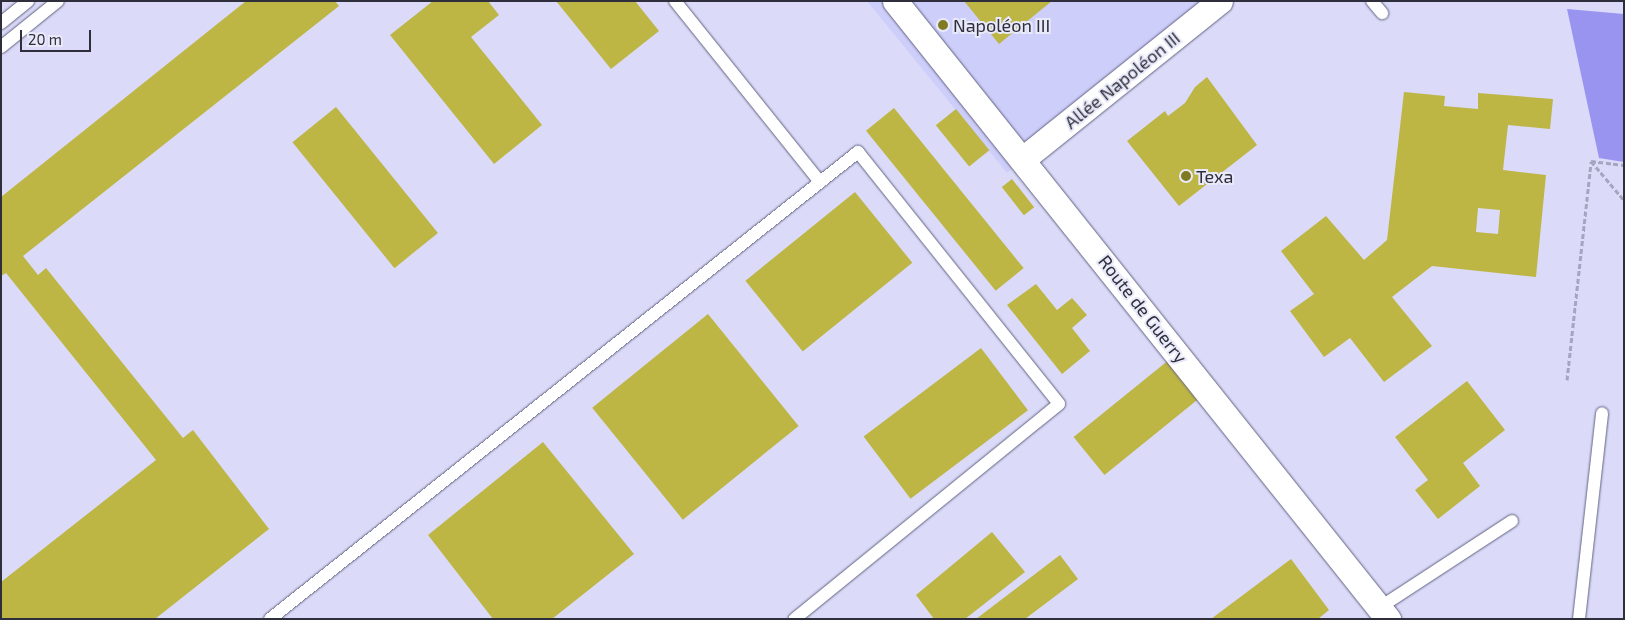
<!DOCTYPE html>
<html>
<head>
<meta charset="utf-8">
<style>
	body { margin:0 }
	#map { position:relative; width:1625px; height:620px; overflow:hidden; background:#dbdbf9; font-family:"Exo 2",sans-serif }
	div>[style] { position:absolute }
	[style*='--x'] { left:calc(var(--x)*1px); top:calc(var(--y)*1px); width:calc(var(--w)*1px); rotate:calc(var(--a)*1deg) }
	.built>* { inset:0; background:#cecefa }
	.forest>* { inset:0; background:#9a94f1 }
	.building>* { inset:0; background:#bdb544; transform-origin:0 0 }
	.path>* { height:3px; margin-top:-1.5px; transform-origin:0; background:repeating-linear-gradient(90deg,#a6a5bf 0 5px,transparent 0 7.5px) }
	.roads { filter:drop-shadow(0 0 1px #626282) drop-shadow(0 0 1px #626282) }
	.lane>* { height:12px; margin:-6px; padding:0 6px; transform-origin:6px; border-radius:6px; background:#fff }
	.street>* { height:25px; margin:-12.5px; padding:0 12.5px; transform-origin:12.5px; border-radius:12.5px; background:#fff }
	.dots>* { width:14px; height:14px; translate:-50% -50%; box-sizing:border-box; border:2px solid #e9eaf9; border-radius:50% }
	span { translate:-50% -50%; white-space:nowrap; text-align:center; line-height:1.15; -webkit-text-stroke:4px #e9eaf9; paint-order:stroke }
	.poi-label { font-size:18px; color:#2f2e3d }
	.left { translate:0 -50%; text-align:left }
	.street-label { font-size:18px; color:#2f2e3d }
	.frame { position:absolute; inset:0; border:2px solid #2f2e3d; pointer-events:none }
	.scale { position:absolute; left:20px; top:30px; width:71px; height:22px; box-sizing:border-box; border:2px solid #2f2e3d; border-top:0; padding-left:6px; font-size:15px; line-height:18px; white-space:nowrap; color:#2f2e3d; -webkit-text-stroke:4px #e9eaf9; paint-order:stroke }
</style>
</head>
<body>
<div id="map">
	<div class="built">
		<div style="clip-path:polygon(867px 1px,1220px 1px,1007px 173px)"></div>
	</div>
	<div class="forest">
		<div style="clip-path:polygon(1567px 9px,1624px 14px,1624px 162px,1599px 158px)"></div>
	</div>
	<div class="building">
		<div style="clip-path:polygon(246px 1px,335px 1px,339px 6px,23px 256px,38px 275px,46px 268px,183px 438px,193px 430px,269px 529px,155px 619px,1px 619px,1px 582px,156px 460px,6px 273px,1px 276px,1px 197px)"></div>
		<div style="clip-path:polygon(433px 1px,488px 1px,499px 15px,471px 37px,542px 125px,494px 164px,390px 35px)"></div>
		<div style="clip-path:polygon(556px 1px,635px 1px,659px 31px,611px 69px)"></div>
		<div style="clip-path:polygon(964px 1px,1052px 1px,999px 44px)"></div>
		<div style="clip-path:polygon(1207px 77px,1257px 145px,1179px 206px,1127px 141px,1165px 111px,1168px 116px,1185px 103px,1195px 87px)"></div>
		<div style="clip-path:polygon(evenodd,1404px 92px,1445px 96px,1444px 106px,1478px 109px,1478px 93px,1553px 99px,1550px 129px,1508px 125px,1503px 170px,1546px 175px,1536px 277px,1432px 266px,1392px 297px,1432px 346px,1384px 382px,1350px 338px,1324px 357px,1290px 311px,1314px 294px,1281px 251px,1326px 216px,1364px 260px,1387px 240px,1404px 92px,1478px 208px,1500px 210px,1498px 234px,1476px 232px,1478px 208px)"></div>
		<div style="left:336px;top:107px;width:162px;height:56px;rotate:51deg"></div>
		<div style="left:894px;top:108px;width:206px;height:36px;rotate:51deg"></div>
		<div style="left:956px;top:109px;width:53px;height:26px;rotate:51deg"></div>
		<div style="left:1012px;top:179px;width:36px;height:13px;rotate:52deg"></div>
		<div style="left:855px;top:192px;width:91px;height:141px;rotate:51deg"></div>
		<div style="clip-path:polygon(1036px 284px,1057px 310px,1072px 298px,1087px 315px,1072px 328px,1090px 351px,1062px 374px,1007px 305px)"></div>
		<div style="left:708px;top:314px;width:144px;height:149px;rotate:51deg"></div>
		<div style="left:981px;top:348px;width:78px;height:147px;rotate:53deg"></div>
		<div style="left:1170px;top:359px;width:49px;height:124px;rotate:51deg"></div>
		<div style="clip-path:polygon(1467px 381px,1505px 430px,1463px 463px,1480px 486px,1438px 519px,1415px 490px,1428px 480px,1395px 437px)"></div>
		<div style="clip-path:polygon(543px 442px,634px 554px,552px 619px,493px 619px,428px 535px)"></div>
		<div style="clip-path:polygon(992px 532px,1025px 572px,965px 619px,934px 619px,916px 595px)"></div>
		<div style="clip-path:polygon(1060px 555px,1078px 579px,1025px 619px,976px 619px)"></div>
		<div style="clip-path:polygon(1291px 559px,1329px 610px,1318px 619px,1211px 619px)"></div>
	</div>
	<div class="path">
		<div style="--x:1591;--y:161;--w:51;--a:49.8"></div>
		<div style="--x:1591;--y:161;--w:33;--a:7"></div>
		<div style="--x:1567;--y:380;--w:220;--a:-83.7"></div>
	</div>
	<div class="roads">
		<div class="lane">
			<div style="--x:675;--y:1;--w:232;--a:51.3"></div>
			<div style="--x:1372;--y:1;--w:16;--a:50"></div>
			<div style="--x:1;--y:23;--w:35;--a:-39"></div>
			<div style="--x:1;--y:47;--w:73;--a:-38.9"></div>
			<div style="--x:1379;--y:608;--w:159;--a:-33.2"></div>
			<div style="--x:270;--y:619;--w:751;--a:-38.46"></div>
			<div style="--x:858;--y:152;--w:322;--a:51.4"></div>
			<div style="--x:1059;--y:404;--w:341;--a:140.9"></div>
			<div style="--x:1579;--y:619;--w:207;--a:-83.6"></div>
		</div>
		<div class="street">
			<div style="--x:895;--y:1;--w:791;--a:51.42"></div>
			<div style="--x:1024;--y:158;--w:251;--a:-38.7"></div>
		</div>
	</div>
	<div class="dots">
		<div style="left:943px;top:25px;background:#807a20"></div>
		<div style="left:1186px;top:176px;background:#807a20"></div>
	</div>
	<div class="poi-label">
		<span class="left" style="left:953px;top:25px">Napoléon III</span>
		<span class="left" style="left:1196px;top:176px">Texa</span>
	</div>
	<div class="street-label">
		<span style="left:1122px;top:80px;rotate:-39deg">Allée Napoléon III</span>
		<span style="left:1143px;top:309px;rotate:52deg">Route de Guerry</span>
	</div>
	<div class="frame"></div>
	<div class="scale">20 m</div>
</div>
</body>
</html>
